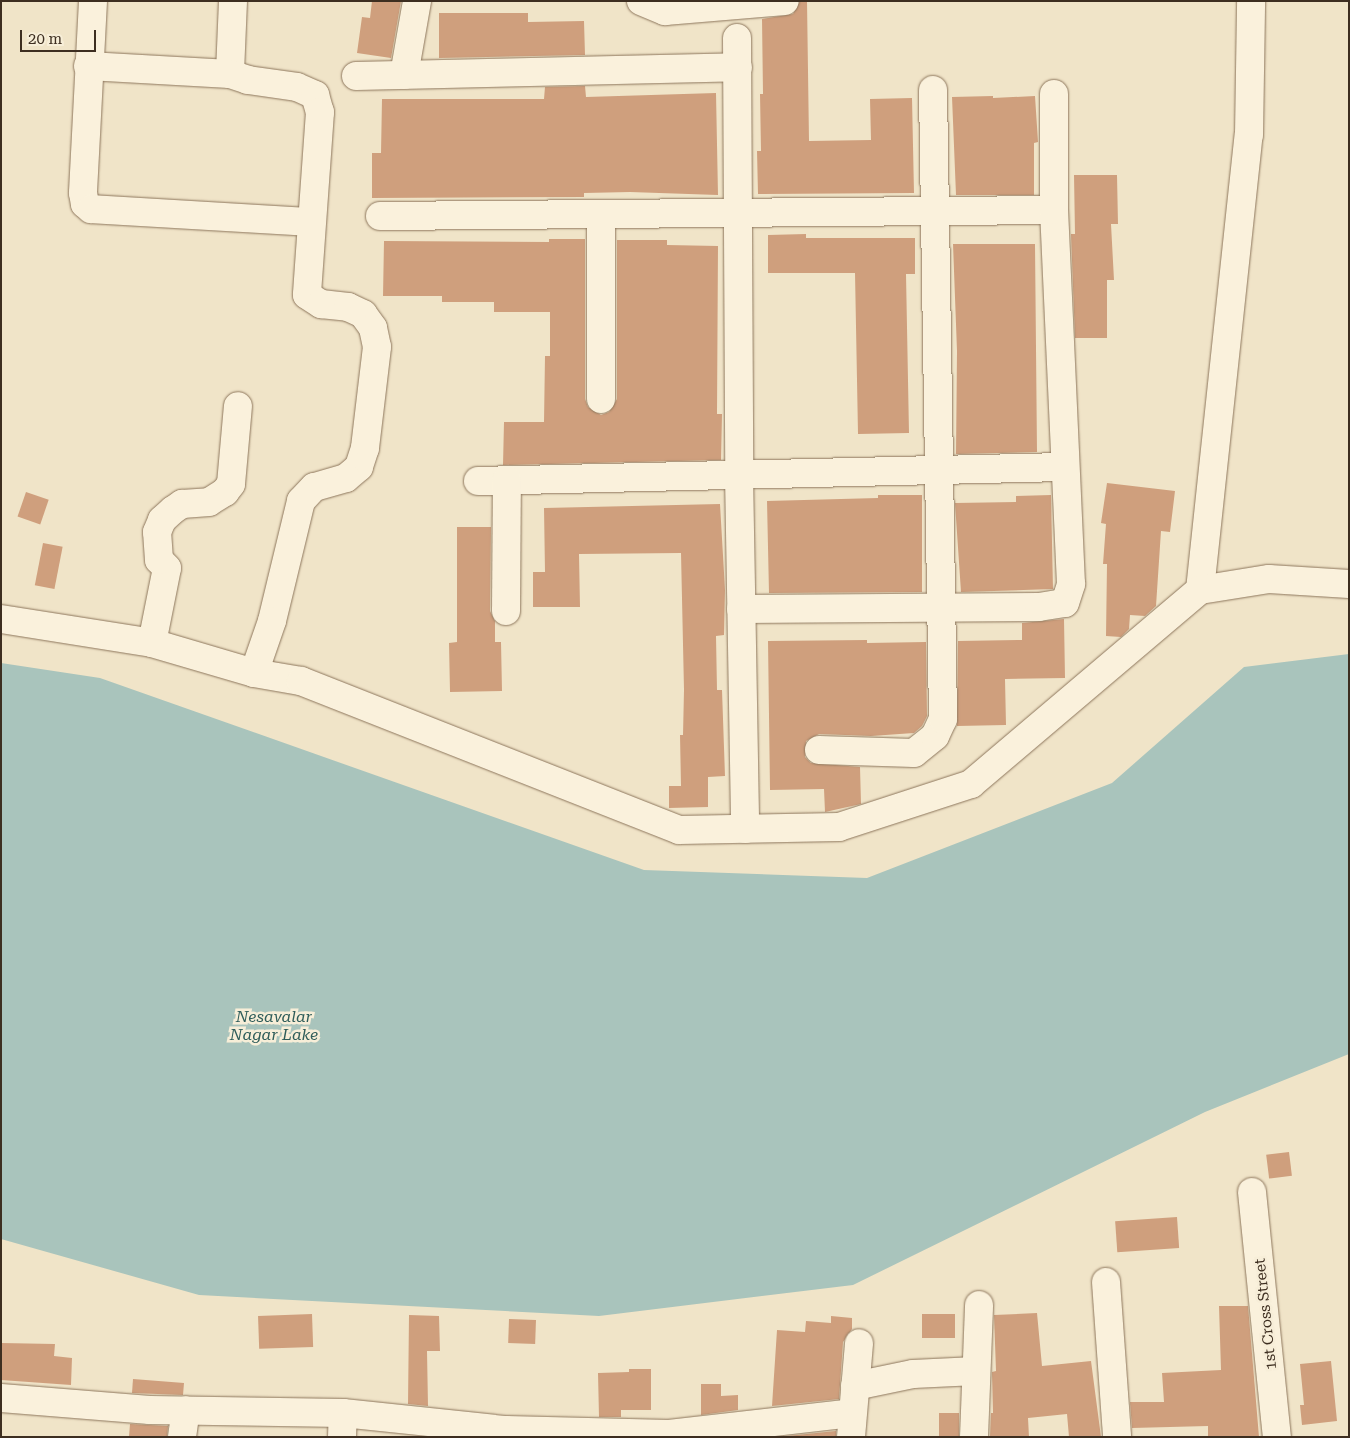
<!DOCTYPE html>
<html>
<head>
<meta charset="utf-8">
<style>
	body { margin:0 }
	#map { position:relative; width:1350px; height:1438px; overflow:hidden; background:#f0e4c8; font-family:"Roboto Serif",serif }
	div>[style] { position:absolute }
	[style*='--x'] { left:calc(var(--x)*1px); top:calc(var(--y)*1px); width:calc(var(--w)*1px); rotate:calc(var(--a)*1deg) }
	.water>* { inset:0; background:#a9c4bc }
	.building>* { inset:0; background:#cf9f7d; transform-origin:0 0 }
	.roads { filter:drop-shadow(0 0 1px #8d765c) drop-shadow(0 0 1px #8d765c) }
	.minor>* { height:28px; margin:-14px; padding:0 14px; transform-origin:14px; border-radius:14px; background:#faf1dc }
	span { translate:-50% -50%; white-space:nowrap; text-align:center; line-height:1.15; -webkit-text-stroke:5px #f7eed8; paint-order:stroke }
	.street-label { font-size:15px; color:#3d2e20 }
	.water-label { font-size:16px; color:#2f5d5a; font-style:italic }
	.frame { position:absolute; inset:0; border:2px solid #3d2e20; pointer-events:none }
	.scale { position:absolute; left:20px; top:30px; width:76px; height:22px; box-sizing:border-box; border:2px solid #3d2e20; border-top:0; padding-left:6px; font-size:15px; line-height:18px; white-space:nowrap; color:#3d2e20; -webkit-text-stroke:4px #f7eed8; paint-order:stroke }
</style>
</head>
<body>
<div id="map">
	<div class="water">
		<div style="clip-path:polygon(1349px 654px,1349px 1054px,1205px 1112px,853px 1285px,599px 1316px,199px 1295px,1px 1239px,1px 663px,100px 678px,644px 870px,867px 878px,1112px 783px,1244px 667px)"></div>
	</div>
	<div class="building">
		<div style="clip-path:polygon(372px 1px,401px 1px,391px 58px,357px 53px,362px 17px,370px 18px)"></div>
		<div style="clip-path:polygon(800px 1px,807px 1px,809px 141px,871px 140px,870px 99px,912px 98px,914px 193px,758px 194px,757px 151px,761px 151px,760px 94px,763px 94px,762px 19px,793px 14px)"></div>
		<div style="clip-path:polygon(439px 13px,528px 13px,528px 22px,584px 21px,585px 55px,439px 58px)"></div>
		<div style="clip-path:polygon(585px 86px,586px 97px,716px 93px,718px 195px,630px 192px,584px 193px,584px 197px,372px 198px,372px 153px,381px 153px,382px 99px,544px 99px,545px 87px)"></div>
		<div style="clip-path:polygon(993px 96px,993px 98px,1035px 96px,1038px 142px,1034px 143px,1034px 195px,956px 195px,952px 97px)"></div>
		<div style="clip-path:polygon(1074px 175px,1117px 175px,1118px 224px,1111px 224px,1114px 280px,1107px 280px,1107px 338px,1075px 338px,1071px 234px,1075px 234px)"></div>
		<div style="clip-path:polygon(806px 234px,806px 238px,915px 238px,915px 274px,906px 274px,909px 433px,858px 434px,855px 273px,768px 273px,768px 235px)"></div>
		<div style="clip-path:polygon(549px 239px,585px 239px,585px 399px,588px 407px,601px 415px,609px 412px,617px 399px,617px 240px,667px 240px,667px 245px,718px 246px,717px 414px,722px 414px,721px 460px,503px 465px,504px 422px,544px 422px,545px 356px,550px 356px,550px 312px,494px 312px,494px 302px,442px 302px,442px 296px,383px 296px,384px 241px,549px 242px)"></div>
		<div style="clip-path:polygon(953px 244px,1035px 244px,1037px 452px,956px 454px,957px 351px)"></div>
		<div style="clip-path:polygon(1107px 483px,1175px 491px,1170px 532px,1161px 531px,1156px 606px,1145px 616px,1130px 615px,1129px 629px,1121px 637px,1106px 636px,1107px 564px,1103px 564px,1106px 524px,1101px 523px)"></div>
		<div style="left:26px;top:492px;width:24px;height:26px;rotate:19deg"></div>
		<div style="clip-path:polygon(878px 495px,922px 495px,922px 592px,769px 593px,767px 501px,878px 498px)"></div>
		<div style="clip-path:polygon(1051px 495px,1053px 589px,961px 592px,955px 503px,1016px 502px,1016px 496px)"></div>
		<div style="clip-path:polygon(720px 504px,725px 590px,724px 635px,716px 636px,717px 690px,722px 690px,725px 776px,708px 777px,708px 807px,669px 808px,669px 786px,681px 786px,680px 735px,683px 735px,684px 690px,681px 553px,579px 554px,580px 607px,533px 607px,533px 572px,545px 572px,544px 508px)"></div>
		<div style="clip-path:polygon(457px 527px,491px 527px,490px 611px,495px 621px,495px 642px,501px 642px,502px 691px,450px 692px,449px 643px,457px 642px)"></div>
		<div style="left:43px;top:543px;width:20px;height:43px;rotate:11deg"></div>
		<div style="clip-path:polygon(1064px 619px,1065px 678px,1005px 679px,1006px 725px,957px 726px,958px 641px,1022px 640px,1022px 623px)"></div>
		<div style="clip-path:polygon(867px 640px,867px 643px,926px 642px,927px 716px,922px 726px,914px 733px,871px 736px,819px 734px,806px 741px,805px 757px,811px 763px,860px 767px,861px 804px,825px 812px,824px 789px,770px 790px,768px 641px)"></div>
		<div style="left:1289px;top:1152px;width:24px;height:23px;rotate:83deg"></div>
		<div style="left:1177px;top:1217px;width:31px;height:62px;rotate:86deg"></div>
		<div style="clip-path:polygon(1219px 1306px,1248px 1306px,1259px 1437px,1208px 1437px,1208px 1426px,1132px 1428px,1130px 1402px,1164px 1402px,1162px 1373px,1221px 1370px)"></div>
		<div style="clip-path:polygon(1037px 1313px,1042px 1366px,1091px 1361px,1101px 1437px,1069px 1437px,1067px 1414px,1028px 1418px,1029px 1437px,990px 1437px,991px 1413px,993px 1413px,992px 1372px,996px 1371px,994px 1315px)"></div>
		<div style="left:312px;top:1314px;width:33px;height:54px;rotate:88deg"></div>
		<div style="left:922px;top:1314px;width:33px;height:24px"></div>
		<div style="clip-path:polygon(409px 1315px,439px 1316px,440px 1351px,427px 1351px,428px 1406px,408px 1404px)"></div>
		<div style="clip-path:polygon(831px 1316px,852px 1318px,852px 1329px,843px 1342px,839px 1399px,772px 1406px,777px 1330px,805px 1332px,806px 1321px,831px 1323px)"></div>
		<div style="left:509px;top:1319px;width:27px;height:24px;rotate:2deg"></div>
		<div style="clip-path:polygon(1px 1343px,55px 1344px,54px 1356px,72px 1358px,71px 1385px,1px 1380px)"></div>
		<div style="clip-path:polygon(1331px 1361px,1337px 1421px,1302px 1425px,1300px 1405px,1304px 1405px,1300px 1364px)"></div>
		<div style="clip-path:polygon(629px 1369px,651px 1369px,651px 1410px,621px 1410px,621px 1417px,599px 1417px,598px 1373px,629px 1372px)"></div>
		<div style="clip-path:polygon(133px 1379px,184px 1383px,183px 1395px,132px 1393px)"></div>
		<div style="clip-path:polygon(701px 1384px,721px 1384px,721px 1396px,738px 1395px,738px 1410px,701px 1415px)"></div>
		<div style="left:939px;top:1413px;width:20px;height:24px"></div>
		<div style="clip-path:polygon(130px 1424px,168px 1426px,167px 1437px,129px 1437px)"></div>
		<div style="clip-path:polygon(836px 1431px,836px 1437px,787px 1437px,787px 1436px)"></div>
	</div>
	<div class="roads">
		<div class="minor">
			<div style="--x:93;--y:1;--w:192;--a:93"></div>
			<div style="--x:83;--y:193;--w:11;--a:80"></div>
			<div style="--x:85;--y:204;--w:8;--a:40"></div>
			<div style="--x:91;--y:209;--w:220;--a:3.4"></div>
			<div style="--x:233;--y:1;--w:73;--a:92.4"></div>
			<div style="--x:230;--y:74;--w:19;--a:18"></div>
			<div style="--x:248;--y:80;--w:49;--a:8.1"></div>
			<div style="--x:297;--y:87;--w:20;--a:24"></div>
			<div style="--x:315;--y:95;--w:18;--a:74"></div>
			<div style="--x:320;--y:112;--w:183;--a:94.1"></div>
			<div style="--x:307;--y:295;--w:17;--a:33"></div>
			<div style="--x:321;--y:304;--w:27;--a:6"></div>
			<div style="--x:348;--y:307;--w:17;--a:25"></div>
			<div style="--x:363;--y:314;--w:17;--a:54"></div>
			<div style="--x:373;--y:328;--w:19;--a:78"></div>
			<div style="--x:377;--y:347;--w:102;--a:96.8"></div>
			<div style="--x:365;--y:448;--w:20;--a:108"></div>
			<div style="--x:359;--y:467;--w:17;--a:140"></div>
			<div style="--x:346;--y:478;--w:33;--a:164"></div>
			<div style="--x:314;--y:487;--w:19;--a:133"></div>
			<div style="--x:301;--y:501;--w:123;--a:103.6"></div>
			<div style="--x:272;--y:621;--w:55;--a:109.1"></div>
			<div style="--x:641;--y:1;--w:26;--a:23"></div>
			<div style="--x:665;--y:11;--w:120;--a:-4.8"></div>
			<div style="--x:737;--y:38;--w:436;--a:89.7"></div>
			<div style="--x:739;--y:474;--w:355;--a:89"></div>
			<div style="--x:88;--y:66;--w:142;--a:3.2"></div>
			<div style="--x:404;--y:75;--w:75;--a:-80"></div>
			<div style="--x:356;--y:76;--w:382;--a:-1.3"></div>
			<div style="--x:380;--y:216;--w:674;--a:-0.51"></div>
			<div style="--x:601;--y:399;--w:184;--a:-90"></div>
			<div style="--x:478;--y:481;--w:586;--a:-1.37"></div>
			<div style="--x:1200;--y:590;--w:458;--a:-83.9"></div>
			<div style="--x:1249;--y:135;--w:134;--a:-89.1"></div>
			<div style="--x:741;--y:609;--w:298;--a:-0.4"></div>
			<div style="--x:1039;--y:607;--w:26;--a:-9"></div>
			<div style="--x:1065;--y:603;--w:20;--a:-72"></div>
			<div style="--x:1071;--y:584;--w:374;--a:-92.6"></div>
			<div style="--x:1054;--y:210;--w:116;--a:-90"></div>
			<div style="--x:506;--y:611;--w:131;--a:-89.6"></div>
			<div style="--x:1;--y:619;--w:153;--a:9"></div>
			<div style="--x:152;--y:643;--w:106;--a:16.4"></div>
			<div style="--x:254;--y:673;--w:48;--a:9.7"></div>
			<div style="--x:301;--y:681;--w:406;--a:21.5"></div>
			<div style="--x:679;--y:830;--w:160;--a:-1.1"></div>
			<div style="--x:839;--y:827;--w:139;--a:-18"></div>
			<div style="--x:971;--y:784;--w:300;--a:-40.3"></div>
			<div style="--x:1200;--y:590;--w:70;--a:-9.1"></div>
			<div style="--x:1269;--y:579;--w:80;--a:3.6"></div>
			<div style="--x:152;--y:643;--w:76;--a:-78.7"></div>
			<div style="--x:167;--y:568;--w:11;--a:-135"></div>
			<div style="--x:159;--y:560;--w:28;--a:-94"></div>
			<div style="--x:157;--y:532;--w:13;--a:-67"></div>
			<div style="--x:162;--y:520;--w:15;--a:-42"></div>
			<div style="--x:173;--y:510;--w:11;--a:-34"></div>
			<div style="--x:182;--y:504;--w:27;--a:-4"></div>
			<div style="--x:209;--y:502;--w:19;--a:-32"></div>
			<div style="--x:225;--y:492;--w:10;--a:-53"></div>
			<div style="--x:231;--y:484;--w:78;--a:-84.9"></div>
			<div style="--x:819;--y:750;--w:95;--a:1.8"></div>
			<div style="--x:914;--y:753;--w:27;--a:-39"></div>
			<div style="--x:935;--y:736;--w:19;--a:-65"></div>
			<div style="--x:943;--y:719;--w:629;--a:-90.91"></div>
			<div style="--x:1252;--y:1192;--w:246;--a:84.2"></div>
			<div style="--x:1106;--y:1282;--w:155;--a:85.9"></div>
			<div style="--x:855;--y:1386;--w:59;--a:-11.7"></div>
			<div style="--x:913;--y:1374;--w:63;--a:-2.7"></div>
			<div style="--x:1;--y:1398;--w:149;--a:4.6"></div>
			<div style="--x:150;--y:1410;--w:193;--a:0.9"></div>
			<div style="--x:343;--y:1413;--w:164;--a:6"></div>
			<div style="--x:506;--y:1430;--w:163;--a:1.4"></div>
			<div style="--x:669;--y:1434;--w:184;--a:-6.5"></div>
			<div style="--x:182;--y:1437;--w:27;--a:-82"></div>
			<div style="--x:342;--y:1437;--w:24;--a:-88"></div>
			<div style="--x:851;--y:1437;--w:94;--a:-85.1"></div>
			<div style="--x:974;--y:1437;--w:132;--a:-87.8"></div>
		</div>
	</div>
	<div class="street-label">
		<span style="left:1266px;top:1314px;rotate:-96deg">1st Cross Street</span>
	</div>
	<div class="water-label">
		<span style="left:274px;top:1026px">Nesavalar<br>Nagar Lake</span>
	</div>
	<div class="frame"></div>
	<div class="scale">20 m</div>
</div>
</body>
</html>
